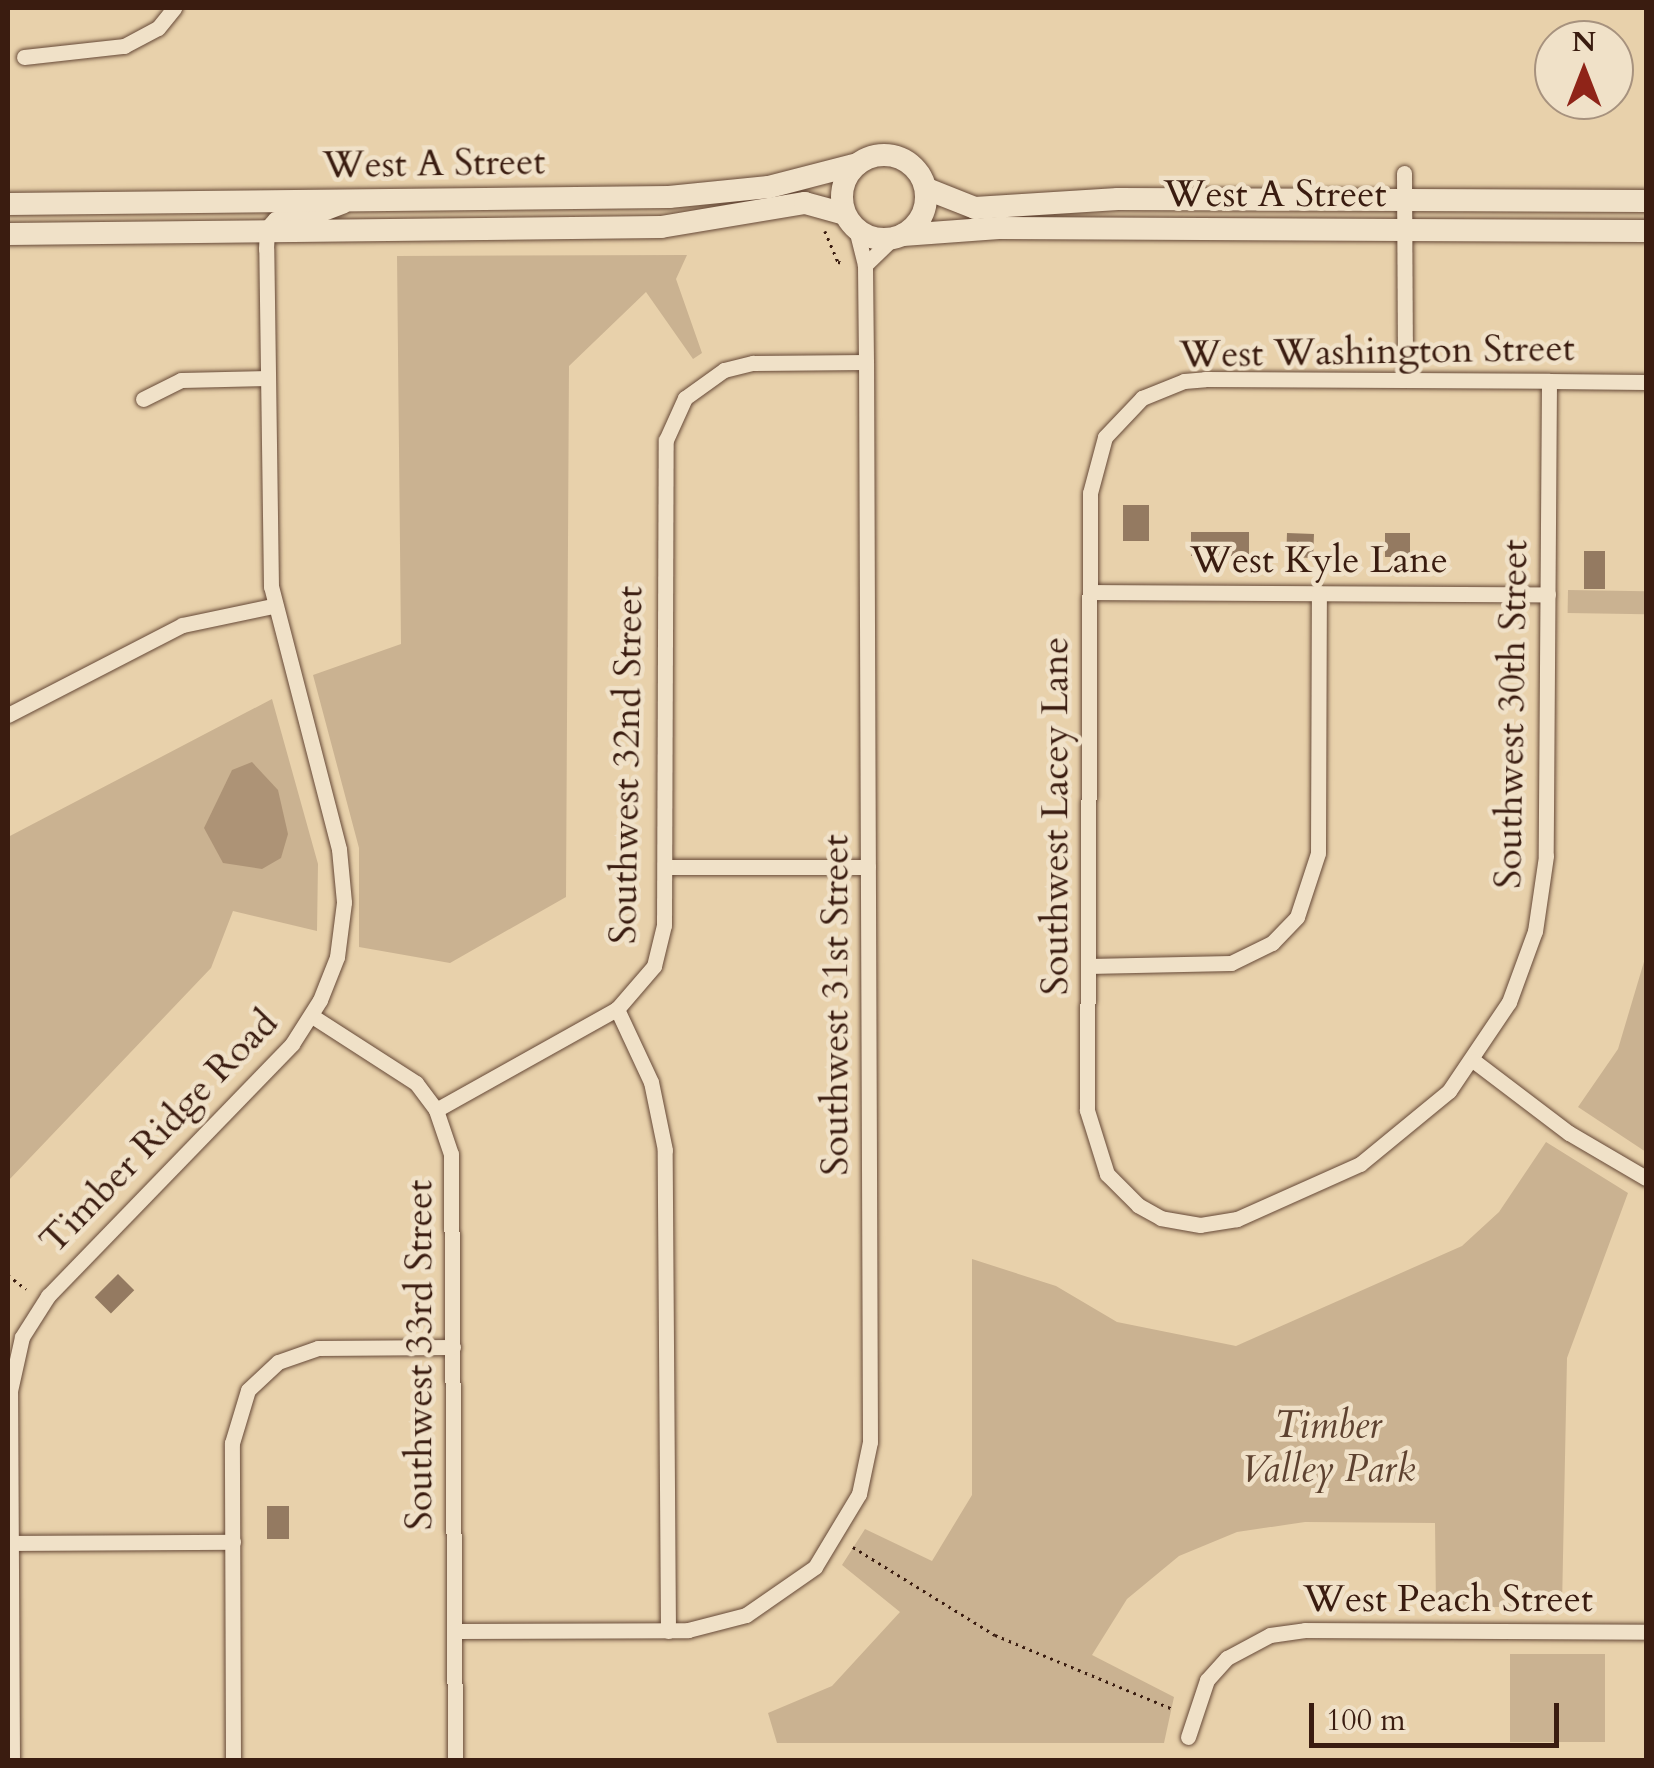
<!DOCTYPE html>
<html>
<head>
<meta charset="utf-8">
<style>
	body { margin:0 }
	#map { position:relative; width:1654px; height:1768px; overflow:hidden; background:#e8d1ab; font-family:Cardo,serif }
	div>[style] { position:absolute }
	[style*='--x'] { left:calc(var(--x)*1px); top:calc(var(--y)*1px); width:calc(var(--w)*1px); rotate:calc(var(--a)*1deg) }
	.green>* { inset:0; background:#cab291; transform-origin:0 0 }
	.water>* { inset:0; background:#ad9376 }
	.building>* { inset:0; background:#947a61; transform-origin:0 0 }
	.path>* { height:2.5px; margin-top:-1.25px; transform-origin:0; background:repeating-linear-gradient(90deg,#3a1c10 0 2.5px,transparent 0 7.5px) }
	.roads { filter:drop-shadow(0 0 2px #664937) drop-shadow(0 0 2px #664937) }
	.street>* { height:15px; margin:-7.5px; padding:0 7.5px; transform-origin:7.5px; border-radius:7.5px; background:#f0e1c8 }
	.secondary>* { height:22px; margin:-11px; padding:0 11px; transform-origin:11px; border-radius:11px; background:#f0e1c8 }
	.secondary>.ring { margin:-11px; padding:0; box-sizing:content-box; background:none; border:22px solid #f0e1c8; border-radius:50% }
	span { translate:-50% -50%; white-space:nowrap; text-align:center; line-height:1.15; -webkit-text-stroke:9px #f0e1c8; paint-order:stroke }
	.street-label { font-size:38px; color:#3a1c10 }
	.park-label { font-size:38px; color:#5e4230; font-style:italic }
	.frame { position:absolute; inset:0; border:10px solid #3a1c10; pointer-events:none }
	.north { position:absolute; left:1534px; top:20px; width:100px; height:100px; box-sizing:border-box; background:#f0e1c8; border:2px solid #a7927e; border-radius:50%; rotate:0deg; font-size:28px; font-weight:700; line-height:40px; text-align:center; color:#3a1c10 }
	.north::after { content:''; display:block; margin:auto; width:35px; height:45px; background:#8f2418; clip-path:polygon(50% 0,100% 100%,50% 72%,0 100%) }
	.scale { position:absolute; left:1309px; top:1703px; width:250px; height:45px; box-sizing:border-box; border:5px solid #3a1c10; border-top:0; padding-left:12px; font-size:30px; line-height:35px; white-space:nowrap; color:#3a1c10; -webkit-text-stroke:8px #f0e1c8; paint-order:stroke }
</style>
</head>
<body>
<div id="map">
	<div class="green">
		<div style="clip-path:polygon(687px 255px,676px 279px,702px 353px,693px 359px,646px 292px,569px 366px,566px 897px,450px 963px,359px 947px,359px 848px,313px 675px,401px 644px,397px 256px)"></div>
		<div style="left:1568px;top:590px;width:78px;height:23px;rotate:1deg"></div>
		<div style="clip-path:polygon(272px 699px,318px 864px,317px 931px,233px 911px,211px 968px,8px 1181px,8px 837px)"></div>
		<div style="clip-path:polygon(1646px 955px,1646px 1152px,1578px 1107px,1618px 1049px)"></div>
		<div style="clip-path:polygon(1546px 1142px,1628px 1193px,1567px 1358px,1562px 1607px,1436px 1607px,1435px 1523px,1305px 1522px,1237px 1532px,1179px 1556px,1127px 1599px,1092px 1655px,1174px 1697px,1164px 1743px,777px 1743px,768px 1713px,832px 1686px,900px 1612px,842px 1565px,865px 1529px,932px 1561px,972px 1495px,972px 1259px,1056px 1286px,1117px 1322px,1236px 1346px,1462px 1246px,1499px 1212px)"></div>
		<div style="left:1510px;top:1654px;width:95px;height:88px"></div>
	</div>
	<div class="water">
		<div style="clip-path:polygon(252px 762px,278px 790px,288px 834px,281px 858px,262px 869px,223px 863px,204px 828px,232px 770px)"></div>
	</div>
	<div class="building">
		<div style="left:1149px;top:505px;width:36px;height:26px;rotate:90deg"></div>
		<div style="left:1191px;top:532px;width:58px;height:24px"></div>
		<div style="left:1287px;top:533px;width:27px;height:24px;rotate:2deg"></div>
		<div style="left:1385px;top:533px;width:25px;height:24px"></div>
		<div style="left:1584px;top:551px;width:21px;height:38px"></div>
		<div style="left:118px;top:1274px;width:23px;height:33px;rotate:45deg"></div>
		<div style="left:267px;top:1506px;width:22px;height:33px"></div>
	</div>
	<div class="path">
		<div style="--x:825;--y:231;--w:34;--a:67"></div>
		<div style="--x:838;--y:262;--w:7;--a:8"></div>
		<div style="--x:8;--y:1275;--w:23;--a:38"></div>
		<div style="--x:853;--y:1547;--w:167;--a:31.8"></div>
		<div style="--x:995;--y:1635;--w:193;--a:22.6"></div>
	</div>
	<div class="roads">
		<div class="street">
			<div style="--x:24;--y:57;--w:101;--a:-6.3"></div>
			<div style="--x:124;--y:46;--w:38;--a:-28"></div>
			<div style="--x:158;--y:28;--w:26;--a:-51"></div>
			<div style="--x:1404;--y:173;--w:207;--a:89.7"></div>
			<div style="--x:865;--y:265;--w:37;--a:-44"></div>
			<div style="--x:1549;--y:381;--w:475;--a:90.4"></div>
			<div style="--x:1546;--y:856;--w:76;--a:98.3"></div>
			<div style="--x:1535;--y:931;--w:76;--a:110.1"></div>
			<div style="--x:1509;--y:1002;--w:107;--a:124"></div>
			<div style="--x:1449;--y:1091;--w:115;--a:140.6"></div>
			<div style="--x:1360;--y:1164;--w:135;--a:155.9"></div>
			<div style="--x:1237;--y:1219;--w:37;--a:171"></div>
			<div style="--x:1200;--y:1225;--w:40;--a:-170"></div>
			<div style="--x:1161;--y:1218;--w:26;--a:-151"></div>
			<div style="--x:1138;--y:1205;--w:44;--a:-135"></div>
			<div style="--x:1107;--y:1174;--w:67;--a:-107.4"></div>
			<div style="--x:1087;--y:1110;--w:617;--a:-89.72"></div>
			<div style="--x:1090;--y:493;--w:58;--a:-75"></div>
			<div style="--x:1105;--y:437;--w:54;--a:-46.5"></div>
			<div style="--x:1142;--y:398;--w:45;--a:-22"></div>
			<div style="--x:1184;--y:381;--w:21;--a:-5"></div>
			<div style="--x:1205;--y:379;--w:344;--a:0.3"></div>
			<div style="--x:1549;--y:381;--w:97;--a:0.6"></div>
			<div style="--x:143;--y:399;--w:42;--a:-26.6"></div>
			<div style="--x:181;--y:380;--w:87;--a:-1.3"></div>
			<div style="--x:1090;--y:592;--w:458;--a:0.3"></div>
			<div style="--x:8;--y:715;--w:196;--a:-27.3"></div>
			<div style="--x:182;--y:625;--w:93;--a:-11.8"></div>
			<div style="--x:666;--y:867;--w:202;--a:0"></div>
			<div style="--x:1088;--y:966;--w:143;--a:-1.2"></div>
			<div style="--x:1231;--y:963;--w:46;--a:-26"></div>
			<div style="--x:1272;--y:943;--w:36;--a:-46"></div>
			<div style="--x:1297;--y:917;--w:67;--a:-71.8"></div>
			<div style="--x:1318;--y:853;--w:260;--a:-89.8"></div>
			<div style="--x:312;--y:1016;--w:124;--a:32.8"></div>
			<div style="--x:416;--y:1083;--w:34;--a:53"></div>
			<div style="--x:436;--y:1110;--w:46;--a:71.2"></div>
			<div style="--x:451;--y:1154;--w:606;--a:89.62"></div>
			<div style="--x:1474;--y:1061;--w:119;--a:37.2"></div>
			<div style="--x:1569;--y:1133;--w:89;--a:30.3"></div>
			<div style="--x:436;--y:1110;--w:207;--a:-29.2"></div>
			<div style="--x:11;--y:1543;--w:222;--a:-0.3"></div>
			<div style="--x:454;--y:1631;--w:234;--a:-0.2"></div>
			<div style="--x:688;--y:1630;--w:60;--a:-14.5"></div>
			<div style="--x:746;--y:1615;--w:84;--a:-34.8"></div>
			<div style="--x:815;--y:1567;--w:85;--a:-58.9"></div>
			<div style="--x:859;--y:1494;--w:53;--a:-78.1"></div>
			<div style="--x:870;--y:1442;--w:1080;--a:-90.21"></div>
			<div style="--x:866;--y:362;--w:97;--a:-90.6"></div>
			<div style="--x:865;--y:265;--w:37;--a:-104"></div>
			<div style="--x:668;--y:1631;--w:481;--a:-90.4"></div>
			<div style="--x:665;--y:1150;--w:69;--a:-101.6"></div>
			<div style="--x:651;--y:1082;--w:81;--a:-115"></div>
			<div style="--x:617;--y:1009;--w:57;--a:-49.3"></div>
			<div style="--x:654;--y:966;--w:42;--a:-76.3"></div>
			<div style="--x:664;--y:925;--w:485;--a:-89.8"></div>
			<div style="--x:666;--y:440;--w:46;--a:-65.7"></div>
			<div style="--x:685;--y:398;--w:48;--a:-35.7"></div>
			<div style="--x:724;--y:370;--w:30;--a:-14"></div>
			<div style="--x:753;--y:363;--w:113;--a:-0.5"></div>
			<div style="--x:1188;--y:1737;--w:60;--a:-71.6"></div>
			<div style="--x:1207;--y:1680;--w:30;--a:-48"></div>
			<div style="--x:1227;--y:1658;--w:49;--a:-28.1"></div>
			<div style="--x:1270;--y:1635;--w:35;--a:-8"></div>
			<div style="--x:1305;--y:1630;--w:341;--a:0.3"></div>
			<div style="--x:12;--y:1760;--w:369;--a:-90.3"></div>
			<div style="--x:10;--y:1391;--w:55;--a:-77.5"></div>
			<div style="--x:22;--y:1337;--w:49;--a:-57.6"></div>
			<div style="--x:48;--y:1296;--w:351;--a:-45.9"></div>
			<div style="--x:292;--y:1044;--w:52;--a:-57.5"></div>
			<div style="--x:320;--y:1000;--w:46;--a:-68.4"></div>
			<div style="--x:337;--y:957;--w:55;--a:-82.7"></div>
			<div style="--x:344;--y:902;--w:53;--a:-95.4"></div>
			<div style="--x:339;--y:849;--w:271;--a:-104.5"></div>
			<div style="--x:271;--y:587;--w:338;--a:-90.8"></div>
			<div style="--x:266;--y:249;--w:21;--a:-87"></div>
			<div style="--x:267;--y:228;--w:12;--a:-48"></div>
			<div style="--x:275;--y:219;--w:38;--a:-3"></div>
			<div style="--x:313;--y:217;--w:33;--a:-21"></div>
			<div style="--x:233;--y:1760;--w:317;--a:-90.2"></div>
			<div style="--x:232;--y:1443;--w:55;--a:-73.2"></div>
			<div style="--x:248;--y:1390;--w:41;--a:-43"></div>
			<div style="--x:278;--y:1362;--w:42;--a:-19.3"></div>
			<div style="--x:318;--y:1348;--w:135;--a:-0.4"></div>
		</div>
		<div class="secondary">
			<div class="ring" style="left:842px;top:155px;width:62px;height:62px"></div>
			<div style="--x:927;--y:189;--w:52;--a:21.6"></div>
			<div style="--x:975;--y:208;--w:143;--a:-3.6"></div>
			<div style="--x:1118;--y:199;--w:528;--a:0.22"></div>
			<div style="--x:8;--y:204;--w:661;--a:-0.61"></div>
			<div style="--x:669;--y:197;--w:100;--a:-5.7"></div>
			<div style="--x:769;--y:187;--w:91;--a:-14.6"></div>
			<div style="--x:8;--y:234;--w:653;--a:-0.61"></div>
			<div style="--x:661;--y:227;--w:146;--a:-9.5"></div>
			<div style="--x:805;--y:203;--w:41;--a:15.4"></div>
			<div style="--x:903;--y:235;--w:96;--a:-4.2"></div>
			<div style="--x:999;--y:228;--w:647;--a:0.27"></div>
		</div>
	</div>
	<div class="street-label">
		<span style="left:434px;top:164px;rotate:-1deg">West A Street</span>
		<span style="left:1275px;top:195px">West A Street</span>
		<span style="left:1377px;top:352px;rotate:-1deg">West Washington Street</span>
		<span style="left:1319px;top:561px">West Kyle Lane</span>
		<span style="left:1512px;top:714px;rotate:-89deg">Southwest 30th Street</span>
		<span style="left:627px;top:765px;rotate:-89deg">Southwest 32nd Street</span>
		<span style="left:1056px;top:816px;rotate:-90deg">Southwest Lacey Lane</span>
		<span style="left:836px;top:1005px;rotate:-90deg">Southwest 31st Street</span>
		<span style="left:159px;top:1132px;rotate:-46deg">Timber Ridge Road</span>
		<span style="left:420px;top:1355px;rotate:-90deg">Southwest 33rd Street</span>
		<span style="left:1448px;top:1600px">West Peach Street</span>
	</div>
	<div class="park-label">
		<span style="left:1328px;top:1448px">Timber<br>Valley Park</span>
	</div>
	<div class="frame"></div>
	<div class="north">N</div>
	<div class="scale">100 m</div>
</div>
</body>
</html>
